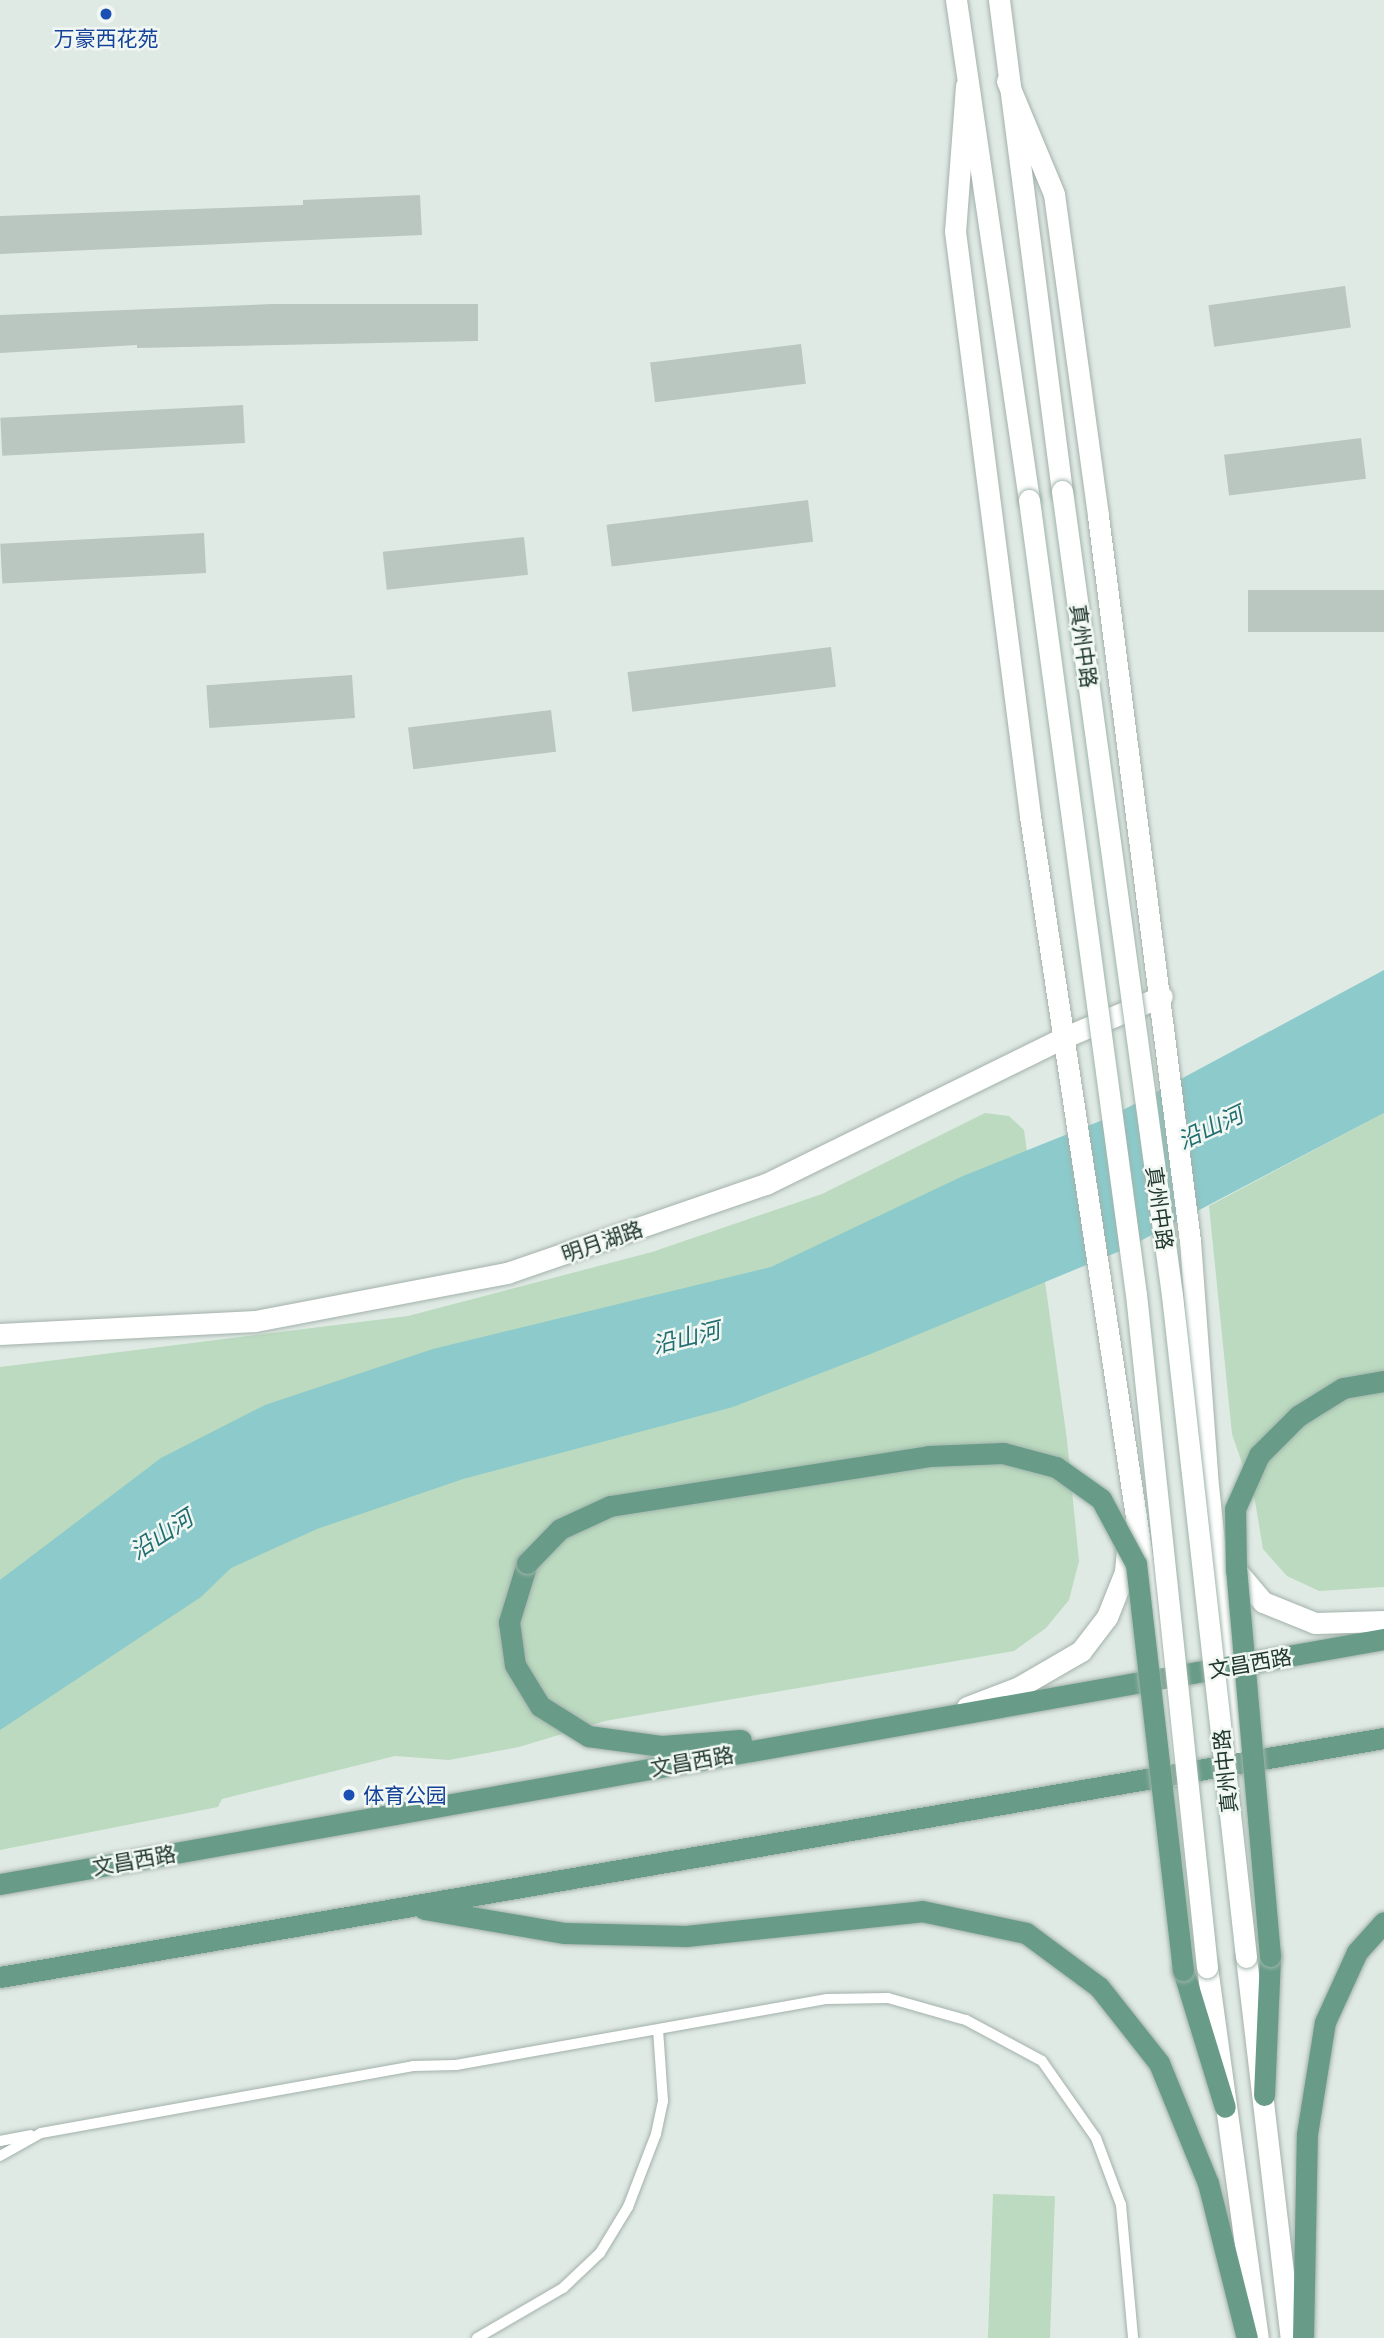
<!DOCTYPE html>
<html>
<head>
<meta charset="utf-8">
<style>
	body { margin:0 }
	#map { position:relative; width:1384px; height:2338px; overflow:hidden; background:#e0eae5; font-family:Barlow,"Noto Sans SC",sans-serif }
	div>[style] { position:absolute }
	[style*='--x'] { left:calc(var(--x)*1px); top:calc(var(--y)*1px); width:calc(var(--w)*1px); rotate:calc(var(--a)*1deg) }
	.green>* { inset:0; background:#bbdabf; transform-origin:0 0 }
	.water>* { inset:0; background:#8ccacb }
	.building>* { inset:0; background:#b9c7c0; transform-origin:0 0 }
	.roads { filter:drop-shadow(0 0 2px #a3b1ab) drop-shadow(0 0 2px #a3b1ab) }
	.lane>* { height:10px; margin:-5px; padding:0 5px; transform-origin:5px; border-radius:5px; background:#fff }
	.secondary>* { height:21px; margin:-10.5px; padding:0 10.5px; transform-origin:10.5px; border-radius:10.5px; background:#fff }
	.primary>* { height:21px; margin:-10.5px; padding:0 10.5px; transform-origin:10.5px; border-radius:10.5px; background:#689c88 }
	.bridges { filter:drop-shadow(0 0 2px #a0b5ab) drop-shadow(0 0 2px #a0b5ab) }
	.secondary-bridge>* { height:21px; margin:-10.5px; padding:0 10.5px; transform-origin:10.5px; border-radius:10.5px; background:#fff }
	.primary-bridge>* { height:21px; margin:-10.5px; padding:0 10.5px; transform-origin:10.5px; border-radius:10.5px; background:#689c88 }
	.dots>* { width:19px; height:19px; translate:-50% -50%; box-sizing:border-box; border:4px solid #f1f7f3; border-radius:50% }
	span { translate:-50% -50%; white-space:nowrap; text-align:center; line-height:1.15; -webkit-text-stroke:5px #f1f7f3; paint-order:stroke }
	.transit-label { font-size:21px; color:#164399 }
	.left { translate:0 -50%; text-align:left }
	.street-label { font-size:21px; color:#223930 }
	.water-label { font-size:23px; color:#216d70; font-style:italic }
</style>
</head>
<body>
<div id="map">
	<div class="green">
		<div style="clip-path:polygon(985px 1113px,1009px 1116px,1024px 1130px,1067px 1440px,1079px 1561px,1069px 1600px,1046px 1628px,1014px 1651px,605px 1721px,519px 1747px,449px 1760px,395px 1756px,222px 1799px,218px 1807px,0 1850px,0 1367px,408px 1316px,652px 1252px,822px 1194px)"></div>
		<div style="clip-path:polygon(1384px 1113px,1384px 1587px,1319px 1591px,1287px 1576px,1263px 1549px,1255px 1501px,1232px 1434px,1209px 1206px)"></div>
		<div style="left:993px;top:2194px;width:62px;height:144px;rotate:2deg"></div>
	</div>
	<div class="water">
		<div style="clip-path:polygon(1384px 970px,1384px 1113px,1125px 1249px,873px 1353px,733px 1407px,463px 1479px,317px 1529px,231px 1568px,201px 1597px,0 1730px,0 1580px,161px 1458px,265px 1405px,433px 1349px,771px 1267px,963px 1176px,1110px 1117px)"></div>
	</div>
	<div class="building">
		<div style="clip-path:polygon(420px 195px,422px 235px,0 254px,0 216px,303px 205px,303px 200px)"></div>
		<div style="left:1345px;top:286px;width:42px;height:138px;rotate:82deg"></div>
		<div style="clip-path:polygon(272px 304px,478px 304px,478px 341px,137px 348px,137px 345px,0 353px,0 315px)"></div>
		<div style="left:801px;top:344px;width:40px;height:152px;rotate:83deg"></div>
		<div style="left:243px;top:405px;width:38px;height:243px;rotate:87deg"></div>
		<div style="left:1361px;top:438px;width:41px;height:138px;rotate:83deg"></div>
		<div style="left:808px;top:500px;width:42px;height:203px;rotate:83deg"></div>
		<div style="left:204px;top:533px;width:40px;height:204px;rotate:87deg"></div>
		<div style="left:524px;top:537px;width:38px;height:142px;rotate:84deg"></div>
		<div style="left:1384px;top:590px;width:42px;height:136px;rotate:90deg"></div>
		<div style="left:831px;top:647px;width:40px;height:205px;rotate:83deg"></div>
		<div style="left:352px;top:675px;width:43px;height:146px;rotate:86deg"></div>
		<div style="left:551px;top:710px;width:42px;height:144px;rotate:83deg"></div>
	</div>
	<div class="roads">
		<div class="lane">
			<div style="--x:0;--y:2141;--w:31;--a:-11"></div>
			<div style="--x:0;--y:2156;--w:47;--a:-29.3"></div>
			<div style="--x:41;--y:2133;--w:378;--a:-10.2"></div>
			<div style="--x:413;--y:2066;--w:43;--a:-1.3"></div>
			<div style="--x:456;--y:2065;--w:377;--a:-10.1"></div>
			<div style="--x:827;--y:1999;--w:61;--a:-0.9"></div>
			<div style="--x:888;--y:1998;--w:81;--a:15.8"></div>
			<div style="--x:966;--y:2020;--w:86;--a:28.3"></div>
			<div style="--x:1042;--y:2061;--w:94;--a:55"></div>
			<div style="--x:1096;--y:2138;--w:72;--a:69.5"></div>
			<div style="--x:1121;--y:2205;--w:134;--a:84.8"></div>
			<div style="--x:477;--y:2338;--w:99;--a:-30.2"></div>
			<div style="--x:563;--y:2288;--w:51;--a:-43.4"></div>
			<div style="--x:600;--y:2253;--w:54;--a:-58.7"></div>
			<div style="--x:628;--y:2207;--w:78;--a:-69"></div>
			<div style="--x:656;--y:2134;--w:34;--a:-78"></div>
			<div style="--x:663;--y:2101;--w:71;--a:-94"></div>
		</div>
		<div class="secondary">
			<div style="--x:956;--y:0;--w:505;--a:81.69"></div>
			<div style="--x:999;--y:0;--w:495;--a:82.7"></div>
			<div style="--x:1007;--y:81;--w:122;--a:67.4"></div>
			<div style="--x:1054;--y:194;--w:325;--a:82.2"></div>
			<div style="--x:1098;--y:516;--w:731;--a:82.77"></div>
			<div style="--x:1190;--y:1241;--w:246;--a:85.8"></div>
			<div style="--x:1208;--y:1486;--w:279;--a:83.8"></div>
			<div style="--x:966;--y:86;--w:145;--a:94.3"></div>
			<div style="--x:955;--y:231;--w:590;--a:82.69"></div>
			<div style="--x:1030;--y:816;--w:970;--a:81.4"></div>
			<div style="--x:0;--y:1334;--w:255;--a:-2.9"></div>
			<div style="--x:255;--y:1321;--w:257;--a:-10.8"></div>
			<div style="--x:507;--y:1273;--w:274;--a:-19"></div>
			<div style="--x:766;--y:1184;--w:333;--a:-26.2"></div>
			<div style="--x:1065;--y:1037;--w:105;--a:-22.9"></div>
			<div style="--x:1230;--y:1563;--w:51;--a:49.8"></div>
			<div style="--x:1263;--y:1602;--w:56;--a:22"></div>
			<div style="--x:1315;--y:1623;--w:69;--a:-1.7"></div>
			<div style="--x:967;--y:1707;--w:56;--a:-21"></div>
			<div style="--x:1019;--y:1687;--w:72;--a:-30.1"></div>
			<div style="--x:1081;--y:1651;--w:43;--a:-52.6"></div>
			<div style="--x:1107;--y:1617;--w:48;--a:-68.2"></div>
			<div style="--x:1125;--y:1572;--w:33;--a:-85"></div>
			<div style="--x:1246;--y:1957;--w:384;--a:83.3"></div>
			<div style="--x:1207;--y:1967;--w:374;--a:82.2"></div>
		</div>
		<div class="primary">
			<div style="--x:527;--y:1563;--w:62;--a:107"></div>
			<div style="--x:509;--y:1622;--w:43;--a:82.1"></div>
			<div style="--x:515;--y:1665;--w:48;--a:58.6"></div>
			<div style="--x:540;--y:1706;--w:57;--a:32"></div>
			<div style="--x:588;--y:1736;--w:75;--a:7.7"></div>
			<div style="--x:662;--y:1746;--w:79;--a:-4.3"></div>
			<div style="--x:0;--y:1884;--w:1406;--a:-10.04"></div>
			<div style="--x:424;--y:1909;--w:143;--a:9.7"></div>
			<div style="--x:565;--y:1933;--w:121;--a:1.4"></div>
			<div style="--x:686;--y:1936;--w:237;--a:-6"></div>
			<div style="--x:922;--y:1911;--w:106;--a:11.9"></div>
			<div style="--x:1026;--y:1933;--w:91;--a:36.5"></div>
			<div style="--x:1099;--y:1987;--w:97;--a:51.7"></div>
			<div style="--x:1159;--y:2063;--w:130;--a:67.8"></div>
			<div style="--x:1208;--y:2183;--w:160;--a:75.9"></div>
			<div style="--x:1183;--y:1970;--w:143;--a:73"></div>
			<div style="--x:0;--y:1977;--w:1404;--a:-9.8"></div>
			<div style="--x:1264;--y:2095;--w:139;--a:-87.5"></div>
			<div style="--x:1303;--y:2338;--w:204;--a:-88.9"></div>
			<div style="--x:1307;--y:2134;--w:113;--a:-80.9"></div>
			<div style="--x:1325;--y:2022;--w:77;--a:-65.4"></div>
			<div style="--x:1357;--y:1952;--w:40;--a:-48"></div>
		</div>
	</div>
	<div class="bridges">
		<div class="secondary-bridge">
			<div style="--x:1062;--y:491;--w:811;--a:82.21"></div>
			<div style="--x:1172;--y:1295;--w:666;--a:83.62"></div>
			<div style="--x:1029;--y:500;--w:801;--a:82.33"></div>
			<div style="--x:1136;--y:1294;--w:677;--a:83.98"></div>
		</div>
		<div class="primary-bridge">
			<div style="--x:527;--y:1563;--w:47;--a:-45.9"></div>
			<div style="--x:560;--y:1529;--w:55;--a:-24.7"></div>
			<div style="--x:610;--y:1506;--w:323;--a:-8.9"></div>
			<div style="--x:929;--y:1456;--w:74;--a:-2.3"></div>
			<div style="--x:1003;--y:1453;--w:55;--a:14.8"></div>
			<div style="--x:1056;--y:1467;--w:55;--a:35.4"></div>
			<div style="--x:1101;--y:1499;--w:74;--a:61.7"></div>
			<div style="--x:1136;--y:1564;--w:409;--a:83.4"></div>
			<div style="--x:1270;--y:1956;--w:387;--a:-95"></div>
			<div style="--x:1236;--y:1570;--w:61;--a:-90.9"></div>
			<div style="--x:1235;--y:1509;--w:59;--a:-66"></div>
			<div style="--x:1259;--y:1455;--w:55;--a:-45"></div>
			<div style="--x:1298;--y:1416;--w:53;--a:-31.9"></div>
			<div style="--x:1343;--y:1388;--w:42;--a:-9.7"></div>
		</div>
	</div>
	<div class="dots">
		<div style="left:106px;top:14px;background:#1a4fb4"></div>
		<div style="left:349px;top:1795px;background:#1a4fb4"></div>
	</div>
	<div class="transit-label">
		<span style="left:106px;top:38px">万豪西花苑</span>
		<span class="left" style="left:363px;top:1795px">体育公园</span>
	</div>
	<div class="street-label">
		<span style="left:1084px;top:646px;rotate:82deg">真州中路</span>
		<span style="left:1160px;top:1208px;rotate:82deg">真州中路</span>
		<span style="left:602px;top:1241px;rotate:-19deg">明月湖路</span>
		<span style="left:1250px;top:1663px;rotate:-10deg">文昌西路</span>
		<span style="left:692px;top:1761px;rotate:-10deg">文昌西路</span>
		<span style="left:1225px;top:1771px;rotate:-96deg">真州中路</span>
		<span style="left:134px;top:1860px;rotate:-10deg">文昌西路</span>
	</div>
	<div class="water-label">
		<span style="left:1210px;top:1127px;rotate:-25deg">沿山河</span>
		<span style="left:686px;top:1337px;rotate:-14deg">沿山河</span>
		<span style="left:161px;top:1534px;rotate:-33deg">沿山河</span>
	</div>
</div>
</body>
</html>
